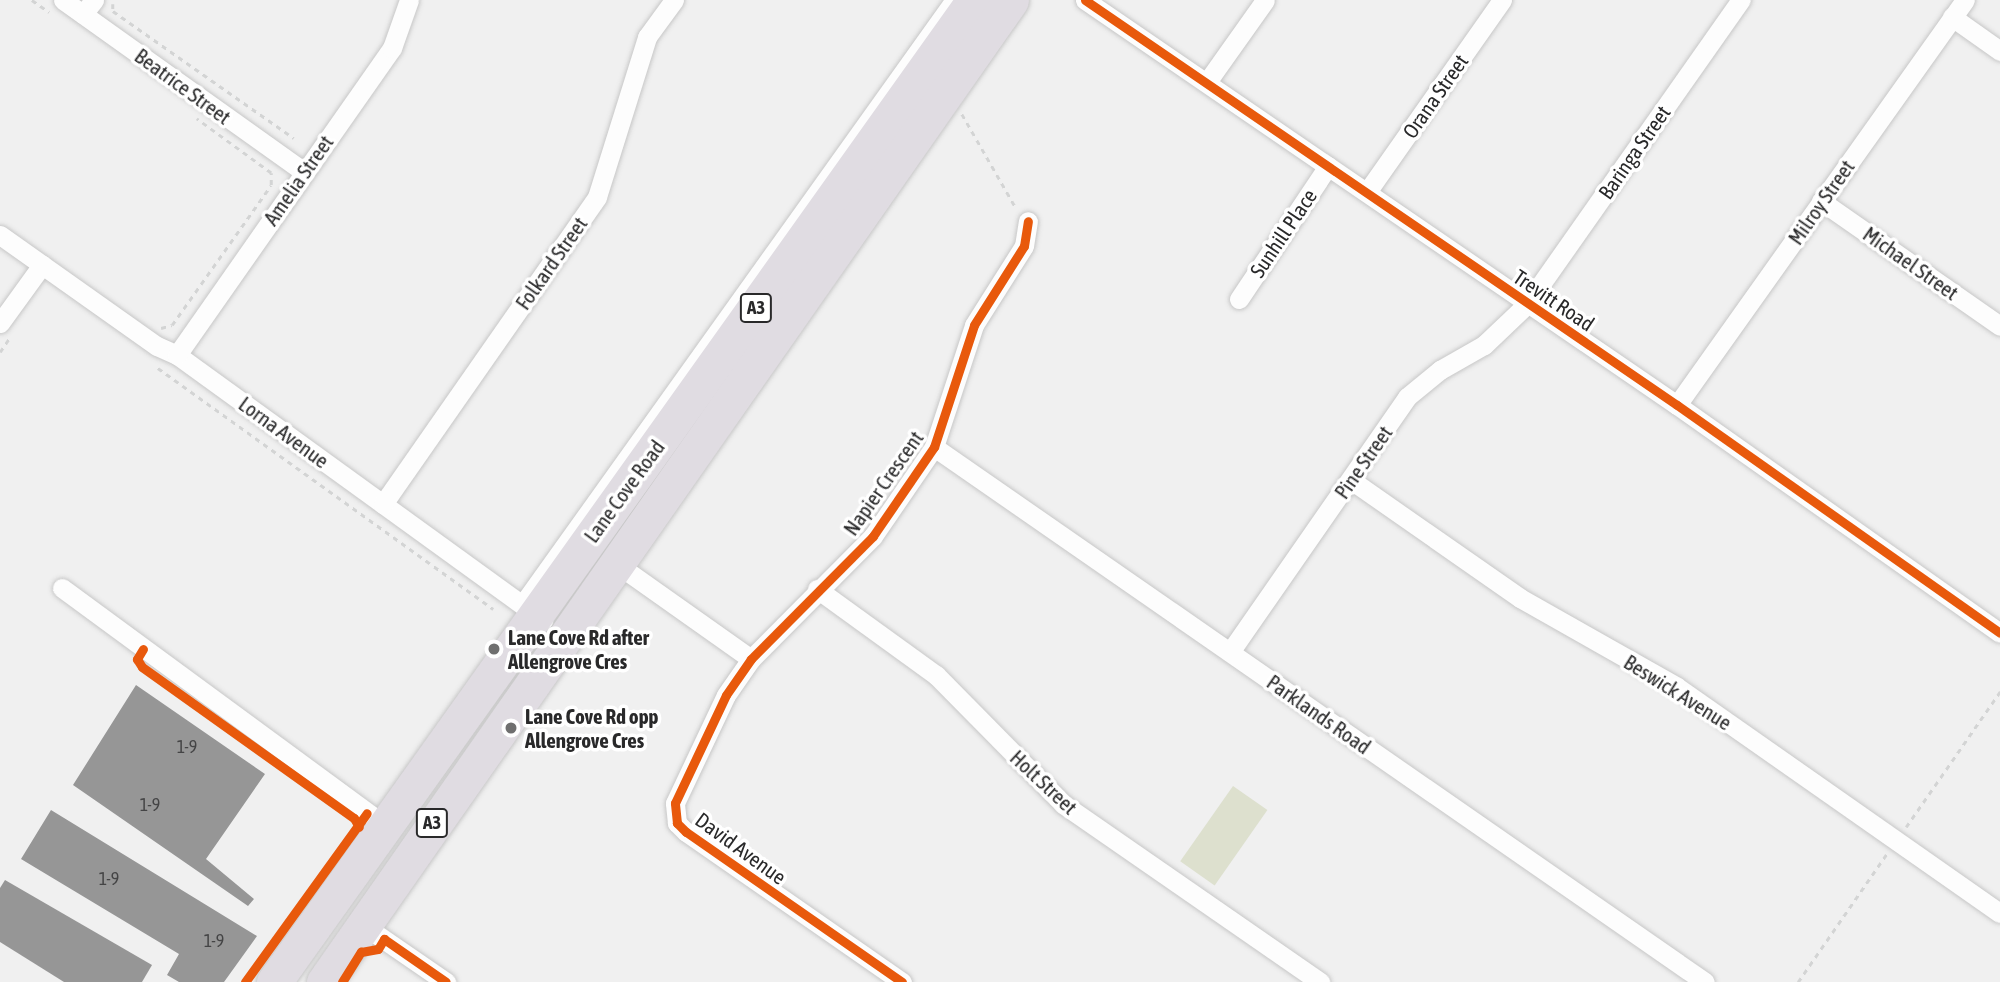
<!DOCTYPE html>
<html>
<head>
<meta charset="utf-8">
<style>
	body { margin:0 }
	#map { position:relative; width:2000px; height:982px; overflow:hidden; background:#f0f0f0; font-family:"Asap Condensed",sans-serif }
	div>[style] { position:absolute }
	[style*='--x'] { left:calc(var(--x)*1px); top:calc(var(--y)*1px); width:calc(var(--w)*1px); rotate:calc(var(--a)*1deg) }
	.green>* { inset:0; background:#dde0ce; transform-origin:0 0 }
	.building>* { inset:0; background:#969696 }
	.path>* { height:2.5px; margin-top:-1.25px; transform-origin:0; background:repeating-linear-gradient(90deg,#d3d4d4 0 5px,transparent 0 10px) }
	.roads { filter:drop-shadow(0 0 2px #c7c7c7) drop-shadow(0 0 2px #c7c7c7) }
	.lane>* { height:10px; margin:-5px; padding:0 5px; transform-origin:5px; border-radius:5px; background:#fdfdfd }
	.street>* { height:19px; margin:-9.5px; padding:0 9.5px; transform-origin:9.5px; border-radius:9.5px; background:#fdfdfd }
	.highway>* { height:35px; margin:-17.5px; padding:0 17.5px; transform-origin:17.5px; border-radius:17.5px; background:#e0dce2 }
	.cycleway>* { height:9px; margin:-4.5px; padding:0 4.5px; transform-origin:4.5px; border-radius:4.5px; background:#e8590c }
	.dots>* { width:19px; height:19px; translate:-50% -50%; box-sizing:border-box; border:4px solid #fff; border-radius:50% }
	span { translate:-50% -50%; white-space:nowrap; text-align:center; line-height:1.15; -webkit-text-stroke:7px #fff; paint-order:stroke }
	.number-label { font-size:18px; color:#444445 }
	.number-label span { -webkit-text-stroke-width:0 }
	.shield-label span { padding:2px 5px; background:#fff; border:2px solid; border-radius:5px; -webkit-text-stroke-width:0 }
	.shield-label { font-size:19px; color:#29292a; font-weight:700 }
	.street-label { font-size:21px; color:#29292a }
	.poi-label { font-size:21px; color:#29292a; font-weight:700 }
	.left { translate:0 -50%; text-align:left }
</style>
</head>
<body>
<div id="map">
	<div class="green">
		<div style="left:1233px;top:786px;width:42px;height:92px;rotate:35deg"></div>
	</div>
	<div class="building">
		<div style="clip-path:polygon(136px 685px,265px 774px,206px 859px,254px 899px,248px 906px,73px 785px)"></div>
		<div style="clip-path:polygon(51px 810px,257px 936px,224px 982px,179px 982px,167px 975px,179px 954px,21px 859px)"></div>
		<div style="clip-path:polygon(5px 880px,152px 965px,142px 982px,64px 982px,0 942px,0 888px)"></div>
	</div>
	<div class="path">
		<div style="--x:32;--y:0;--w:21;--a:35"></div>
		<div style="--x:113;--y:4;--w:7;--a:90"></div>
		<div style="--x:113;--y:11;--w:221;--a:35.1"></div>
		<div style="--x:962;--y:114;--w:108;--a:60.1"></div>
		<div style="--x:161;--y:328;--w:11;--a:-15"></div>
		<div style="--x:172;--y:325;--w:171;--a:-54.7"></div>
		<div style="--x:271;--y:185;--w:12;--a:-90"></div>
		<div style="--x:271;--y:173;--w:92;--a:-143.9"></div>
		<div style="--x:0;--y:352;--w:18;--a:-56"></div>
		<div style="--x:158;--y:368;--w:413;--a:35.7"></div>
		<div style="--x:1906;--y:827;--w:165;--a:-55.2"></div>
		<div style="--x:1798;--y:982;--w:155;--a:-55.3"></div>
	</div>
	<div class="roads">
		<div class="lane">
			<div style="--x:519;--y:603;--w:741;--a:-54.44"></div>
		</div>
		<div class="street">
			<div style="--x:63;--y:0;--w:295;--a:35.5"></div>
			<div style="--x:1085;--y:0;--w:717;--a:34.38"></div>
			<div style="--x:1677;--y:405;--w:395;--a:35.2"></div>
			<div style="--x:83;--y:14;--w:18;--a:-52"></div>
			<div style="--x:1952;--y:17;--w:59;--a:35.3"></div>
			<div style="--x:1207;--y:82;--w:100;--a:-54.7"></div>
			<div style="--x:1367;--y:192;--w:235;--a:-54.9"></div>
			<div style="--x:1821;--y:201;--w:218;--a:34.9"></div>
			<div style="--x:0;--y:235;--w:192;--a:35.3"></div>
			<div style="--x:157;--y:346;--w:22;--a:24"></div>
			<div style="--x:177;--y:355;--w:452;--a:35.9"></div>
			<div style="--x:1239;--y:299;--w:160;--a:-56.2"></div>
			<div style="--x:0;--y:323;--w:72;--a:-54.1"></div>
			<div style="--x:177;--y:355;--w:375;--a:-55"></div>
			<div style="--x:392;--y:48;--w:51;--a:-70.5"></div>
			<div style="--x:1677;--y:405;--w:497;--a:-54.6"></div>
			<div style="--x:934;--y:447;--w:938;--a:34.76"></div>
			<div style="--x:1351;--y:480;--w:206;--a:34.9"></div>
			<div style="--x:1520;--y:598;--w:180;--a:29.5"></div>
			<div style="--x:1677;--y:687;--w:394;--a:35"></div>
			<div style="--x:383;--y:504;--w:374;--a:-55.1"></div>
			<div style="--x:597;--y:197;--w:168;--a:-72.6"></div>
			<div style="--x:647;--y:37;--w:46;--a:-53.9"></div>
			<div style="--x:614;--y:562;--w:168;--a:35.3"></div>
			<div style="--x:62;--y:588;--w:402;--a:36.3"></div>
			<div style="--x:817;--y:589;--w:147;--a:35.9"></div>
			<div style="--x:936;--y:675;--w:181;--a:45.4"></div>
			<div style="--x:1063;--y:804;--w:313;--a:34.7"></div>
			<div style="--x:1230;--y:652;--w:310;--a:-55.2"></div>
			<div style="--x:1407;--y:397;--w:43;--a:-39.3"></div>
			<div style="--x:1440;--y:370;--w:51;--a:-29.6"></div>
			<div style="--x:1484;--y:345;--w:59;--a:-43.6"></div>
			<div style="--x:1527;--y:304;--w:372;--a:-54.9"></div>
			<div style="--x:363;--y:925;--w:101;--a:34.5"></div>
			<div style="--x:902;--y:982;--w:263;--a:-145.2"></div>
			<div style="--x:686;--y:832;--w:13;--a:-135"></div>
			<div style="--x:677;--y:823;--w:20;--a:-96"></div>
			<div style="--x:675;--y:803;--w:119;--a:-64.7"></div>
			<div style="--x:726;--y:695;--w:44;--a:-55.2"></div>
			<div style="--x:751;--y:659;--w:173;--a:-45.2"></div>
			<div style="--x:873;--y:536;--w:108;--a:-55.6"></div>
			<div style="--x:934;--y:447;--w:128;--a:-71.8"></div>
			<div style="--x:974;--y:325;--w:93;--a:-57.7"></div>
			<div style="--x:1024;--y:246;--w:25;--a:-81"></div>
		</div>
		<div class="highway">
			<div style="--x:274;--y:982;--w:1206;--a:-54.52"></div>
			<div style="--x:324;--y:982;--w:1198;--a:-55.02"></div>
		</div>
	</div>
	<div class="cycleway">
		<div style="--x:1085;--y:0;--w:717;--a:34.38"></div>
		<div style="--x:1677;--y:405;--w:395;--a:35.2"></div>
		<div style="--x:143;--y:649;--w:12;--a:121"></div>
		<div style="--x:137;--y:659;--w:9;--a:58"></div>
		<div style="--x:142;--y:667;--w:260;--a:35.5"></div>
		<div style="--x:354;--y:818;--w:10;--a:61"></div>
		<div style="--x:245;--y:982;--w:208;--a:-54.2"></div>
		<div style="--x:342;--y:982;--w:36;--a:-58"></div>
		<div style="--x:361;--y:952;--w:17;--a:-10"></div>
		<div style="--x:378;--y:949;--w:12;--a:-59"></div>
		<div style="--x:384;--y:939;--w:75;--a:34.7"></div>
		<div style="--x:902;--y:982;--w:263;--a:-145.2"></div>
		<div style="--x:686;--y:832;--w:13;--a:-135"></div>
		<div style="--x:677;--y:823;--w:20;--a:-96"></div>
		<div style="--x:675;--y:803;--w:119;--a:-64.7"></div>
		<div style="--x:726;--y:695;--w:44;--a:-55.2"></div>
		<div style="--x:751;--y:659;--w:173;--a:-45.2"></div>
		<div style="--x:873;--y:536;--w:108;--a:-55.6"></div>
		<div style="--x:934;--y:447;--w:128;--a:-71.8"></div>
		<div style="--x:974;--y:325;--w:93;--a:-57.7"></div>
		<div style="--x:1024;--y:246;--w:25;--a:-81"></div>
	</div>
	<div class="dots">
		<div style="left:494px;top:649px;background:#6f6f6f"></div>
		<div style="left:511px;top:728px;background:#6f6f6f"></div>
	</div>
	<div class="number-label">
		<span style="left:187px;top:747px">1-9</span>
		<span style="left:150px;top:805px">1-9</span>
		<span style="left:109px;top:879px">1-9</span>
		<span style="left:214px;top:941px">1-9</span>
	</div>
	<div class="shield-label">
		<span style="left:756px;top:308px">A3</span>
		<span style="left:432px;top:823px">A3</span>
	</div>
	<div class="street-label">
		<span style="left:183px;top:86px;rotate:36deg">Beatrice Street</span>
		<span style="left:1435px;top:96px;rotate:-55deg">Orana Street</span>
		<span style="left:1634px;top:152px;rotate:-55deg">Baringa Street</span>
		<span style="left:298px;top:180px;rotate:-55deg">Amelia Street</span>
		<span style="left:1821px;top:202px;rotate:-55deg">Milroy Street</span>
		<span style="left:1283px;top:233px;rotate:-56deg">Sunhill Place</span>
		<span style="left:551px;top:263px;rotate:-55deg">Folkard Street</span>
		<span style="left:1911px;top:263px;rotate:35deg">Michael Street</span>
		<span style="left:1554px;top:300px;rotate:34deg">Trevitt Road</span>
		<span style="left:284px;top:432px;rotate:36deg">Lorna Avenue</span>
		<span style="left:1363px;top:462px;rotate:-55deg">Pine Street</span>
		<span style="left:883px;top:483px;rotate:-55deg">Napier Crescent</span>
		<span style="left:624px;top:491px;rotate:-54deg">Lane Cove Road</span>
		<span style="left:1678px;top:692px;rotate:32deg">Beswick Avenue</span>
		<span style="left:1319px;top:714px;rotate:35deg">Parklands Road</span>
		<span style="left:1044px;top:782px;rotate:43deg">Holt Street</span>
		<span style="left:741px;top:848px;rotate:36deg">David Avenue</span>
	</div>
	<div class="poi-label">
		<span class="left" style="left:508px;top:649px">Lane Cove Rd after<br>Allengrove Cres</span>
		<span class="left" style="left:525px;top:728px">Lane Cove Rd opp<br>Allengrove Cres</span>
	</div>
</div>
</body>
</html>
